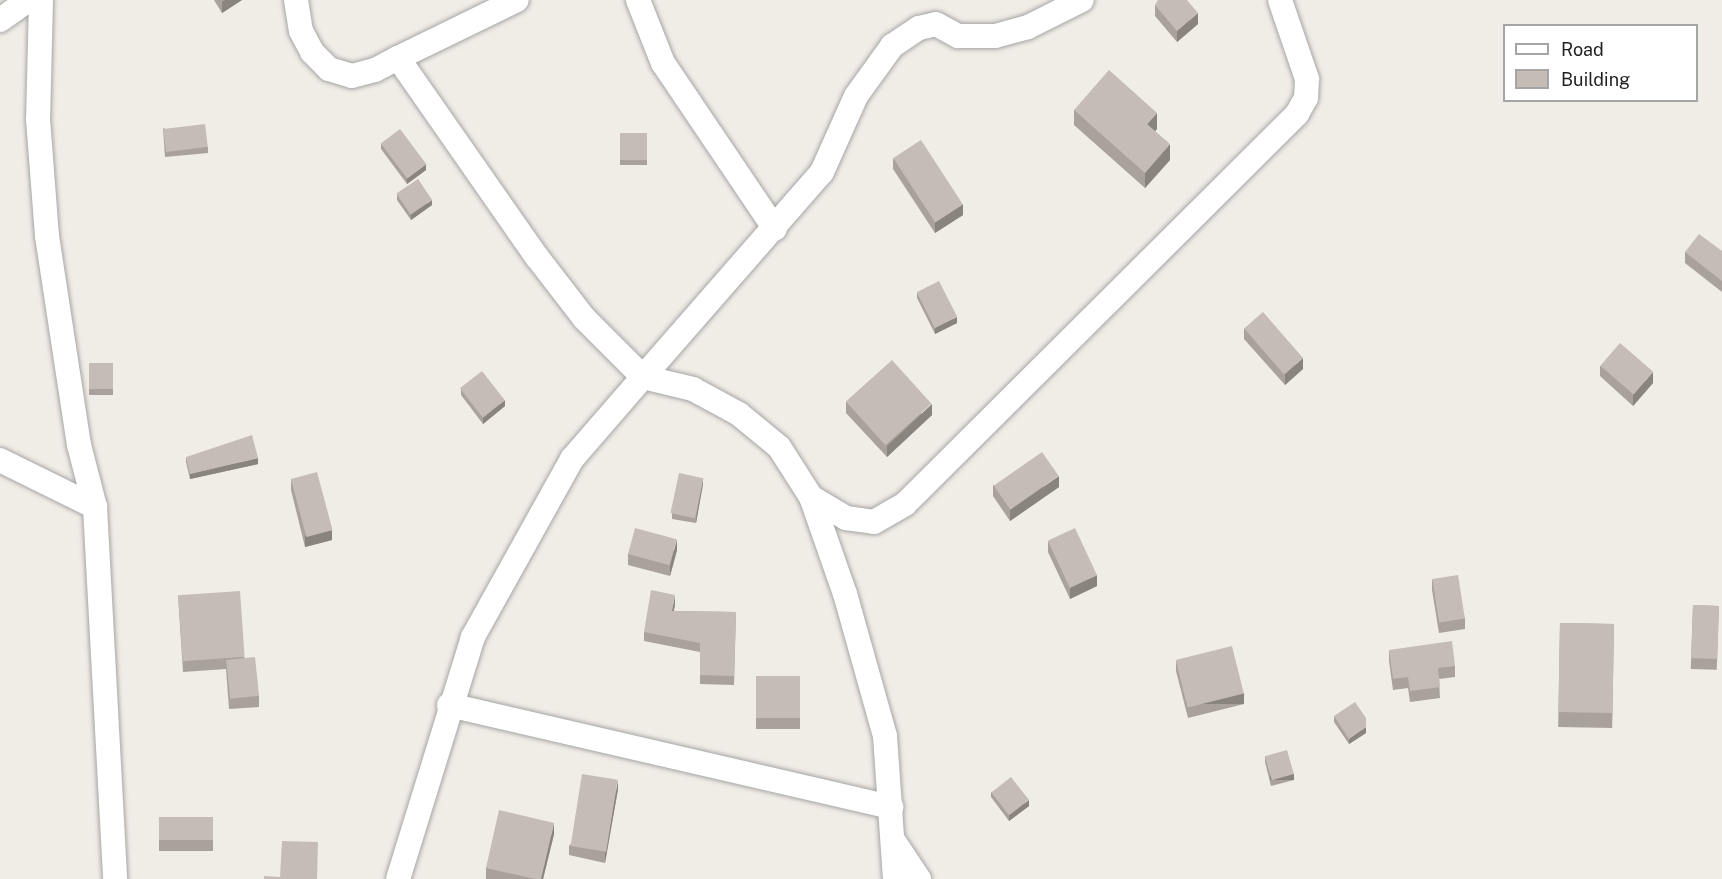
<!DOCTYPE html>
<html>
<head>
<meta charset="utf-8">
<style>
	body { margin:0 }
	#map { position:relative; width:1722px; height:879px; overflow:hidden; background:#f0ece6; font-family:"Public Sans",sans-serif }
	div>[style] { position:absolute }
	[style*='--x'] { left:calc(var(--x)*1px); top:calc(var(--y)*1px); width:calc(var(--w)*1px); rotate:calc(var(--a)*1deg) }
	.roads { filter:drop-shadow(0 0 2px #a6a6a6) drop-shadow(0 0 2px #a6a6a6) }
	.street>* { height:24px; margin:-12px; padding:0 12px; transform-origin:12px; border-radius:12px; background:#fff }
	.wall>* { inset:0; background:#a9a29c; transform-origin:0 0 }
	.shaded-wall>* { inset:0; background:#8a847f; transform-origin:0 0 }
	.building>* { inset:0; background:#c5bcb5; transform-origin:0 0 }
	span { translate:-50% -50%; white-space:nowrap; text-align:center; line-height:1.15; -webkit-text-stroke:4.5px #fff; paint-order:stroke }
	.legend { position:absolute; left:1503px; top:24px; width:195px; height:78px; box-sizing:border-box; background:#fff; border:2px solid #a5a5a5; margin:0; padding:8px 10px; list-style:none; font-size:18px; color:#1f1f1f }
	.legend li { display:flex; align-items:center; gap:12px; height:30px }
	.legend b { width:30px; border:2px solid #a5a5a5 }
</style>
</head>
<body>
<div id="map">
	<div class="roads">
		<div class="street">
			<div style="--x:41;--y:0;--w:119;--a:91.4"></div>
			<div style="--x:38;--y:119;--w:117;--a:85.6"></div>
			<div style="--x:47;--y:236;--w:211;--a:81.3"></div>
			<div style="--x:79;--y:445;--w:64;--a:75.5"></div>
			<div style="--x:296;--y:0;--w:31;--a:81"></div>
			<div style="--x:301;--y:31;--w:24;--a:62"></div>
			<div style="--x:312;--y:52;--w:24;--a:45"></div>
			<div style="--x:329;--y:69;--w:24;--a:17"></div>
			<div style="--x:352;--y:76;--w:24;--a:-15"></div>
			<div style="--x:375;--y:70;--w:26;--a:-28"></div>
			<div style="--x:398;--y:58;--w:243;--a:55.1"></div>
			<div style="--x:537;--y:257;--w:77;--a:52.4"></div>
			<div style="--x:584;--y:318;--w:83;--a:45"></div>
			<div style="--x:643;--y:377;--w:108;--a:130.9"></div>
			<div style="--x:572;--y:459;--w:204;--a:119.1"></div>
			<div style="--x:473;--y:637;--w:253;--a:107.2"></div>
			<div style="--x:638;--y:0;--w:68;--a:68.4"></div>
			<div style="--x:663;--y:63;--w:200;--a:56"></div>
			<div style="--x:0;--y:20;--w:35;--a:-35"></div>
			<div style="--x:398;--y:58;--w:132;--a:-26"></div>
			<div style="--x:0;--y:460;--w:106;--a:26.3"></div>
			<div style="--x:95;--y:507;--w:373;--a:86.9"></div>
			<div style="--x:811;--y:497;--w:41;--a:31"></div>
			<div style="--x:846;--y:518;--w:28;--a:8"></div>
			<div style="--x:874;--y:522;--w:36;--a:-30"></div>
			<div style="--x:905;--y:504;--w:553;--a:-44.85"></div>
			<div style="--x:1297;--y:114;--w:18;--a:-61"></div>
			<div style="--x:1306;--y:98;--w:19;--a:-87"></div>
			<div style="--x:1307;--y:79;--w:83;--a:-108.9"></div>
			<div style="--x:449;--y:705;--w:454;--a:13"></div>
			<div style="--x:893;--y:840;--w:47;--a:56.3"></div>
			<div style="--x:895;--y:879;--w:143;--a:-94"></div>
			<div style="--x:885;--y:736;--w:148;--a:-105.7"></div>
			<div style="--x:845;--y:594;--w:103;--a:-109.3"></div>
			<div style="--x:811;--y:497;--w:59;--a:-122.6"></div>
			<div style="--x:779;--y:447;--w:52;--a:-140.5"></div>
			<div style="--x:739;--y:414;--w:52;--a:-151.5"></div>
			<div style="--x:693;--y:389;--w:51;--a:-166.5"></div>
			<div style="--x:643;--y:377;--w:272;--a:-48.9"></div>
			<div style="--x:822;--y:172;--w:83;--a:-65.9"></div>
			<div style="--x:856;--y:96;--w:62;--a:-54.2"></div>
			<div style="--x:892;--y:46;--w:32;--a:-34"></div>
			<div style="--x:919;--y:28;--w:17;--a:-13"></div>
			<div style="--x:936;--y:24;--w:25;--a:29"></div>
			<div style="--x:958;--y:36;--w:37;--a:0"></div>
			<div style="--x:995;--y:36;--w:34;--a:-15"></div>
			<div style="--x:1028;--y:27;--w:60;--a:-26.6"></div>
		</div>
	</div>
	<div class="wall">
		<div style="clip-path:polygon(214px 0,242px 0,222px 13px)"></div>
		<div style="clip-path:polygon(1155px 5px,1198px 24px,1177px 42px,1155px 16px)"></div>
		<div style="clip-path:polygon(1074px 110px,1157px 129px,1155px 131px,1170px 160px,1145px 188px,1074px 125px)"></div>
		<div style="clip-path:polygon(163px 128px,208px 147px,208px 153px,165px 157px)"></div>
		<div style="left:620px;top:133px;width:27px;height:32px"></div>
		<div style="clip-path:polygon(381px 143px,426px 170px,407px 184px,381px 149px)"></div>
		<div style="clip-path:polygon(893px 158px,963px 215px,935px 233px,893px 169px)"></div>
		<div style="clip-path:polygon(397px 194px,432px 205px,411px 220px,397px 200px)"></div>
		<div style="clip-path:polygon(1722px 251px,1722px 292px,1685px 263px,1685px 252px)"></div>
		<div style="clip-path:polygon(917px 292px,957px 323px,935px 334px,917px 298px)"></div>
		<div style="clip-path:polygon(1244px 328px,1303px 369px,1285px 385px,1244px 339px)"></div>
		<div style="left:89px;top:363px;width:24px;height:32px"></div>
		<div style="clip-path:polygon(1600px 366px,1653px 383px,1633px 406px,1600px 376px)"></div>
		<div style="clip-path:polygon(461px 389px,505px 406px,483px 424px,461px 395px)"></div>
		<div style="clip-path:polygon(846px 402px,932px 415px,887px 457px,846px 413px)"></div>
		<div style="clip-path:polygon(186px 457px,258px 464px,190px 479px,186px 462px)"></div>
		<div style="clip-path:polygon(291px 479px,332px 540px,305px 547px,291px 490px)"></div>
		<div style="clip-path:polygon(703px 484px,696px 523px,672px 519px,672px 513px)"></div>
		<div style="clip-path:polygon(993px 485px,1059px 487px,1010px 521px,993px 496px)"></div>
		<div style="clip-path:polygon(1048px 541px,1097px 586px,1070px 599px,1048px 552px)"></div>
		<div style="clip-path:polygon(677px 550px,670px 576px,628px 565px,628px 554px)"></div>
		<div style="clip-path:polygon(1432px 579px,1465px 618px,1465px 629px,1439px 633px,1432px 590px)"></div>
		<div style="clip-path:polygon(178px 595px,245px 658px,259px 696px,259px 707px,229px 709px,226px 669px,183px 672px)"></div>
		<div style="clip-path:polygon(675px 604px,674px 611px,736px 612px,734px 685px,700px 684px,700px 652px,644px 641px,644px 632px)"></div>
		<div style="left:1693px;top:605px;width:26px;height:64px;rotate:2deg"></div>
		<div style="left:1560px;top:623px;width:54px;height:104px;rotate:1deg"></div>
		<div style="clip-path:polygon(1389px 650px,1455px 666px,1455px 677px,1439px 679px,1440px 698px,1410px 702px,1408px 688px,1393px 690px,1389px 661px)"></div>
		<div style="clip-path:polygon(1176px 660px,1244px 704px,1188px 718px,1176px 671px)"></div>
		<div style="left:756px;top:676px;width:44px;height:53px"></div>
		<div style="clip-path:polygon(1334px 716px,1366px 733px,1349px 744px,1334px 722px)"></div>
		<div style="clip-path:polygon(1265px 756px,1294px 780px,1271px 786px,1265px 762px)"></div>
		<div style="clip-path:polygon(618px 789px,605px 863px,569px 855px,569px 846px)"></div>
		<div style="clip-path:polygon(991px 792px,1029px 806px,1009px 821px,991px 797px)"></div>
		<div style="left:213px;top:817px;width:34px;height:54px;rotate:90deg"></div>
		<div style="clip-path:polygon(554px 834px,543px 879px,486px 879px,486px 868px)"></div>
	</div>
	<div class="shaded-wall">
		<div style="clip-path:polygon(225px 0,242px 0,222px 13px,222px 2px)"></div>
		<div style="clip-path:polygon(1198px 13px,1198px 24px,1177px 42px,1177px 31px)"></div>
		<div style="clip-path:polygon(1157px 113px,1157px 129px,1147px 140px,1147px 124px)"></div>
		<div style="clip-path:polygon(1170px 144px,1170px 160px,1145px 188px,1145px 173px)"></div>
		<div style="clip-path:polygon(426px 164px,426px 170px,407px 184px,407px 178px)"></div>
		<div style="clip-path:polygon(432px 200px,432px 205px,411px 220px,411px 215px)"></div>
		<div style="clip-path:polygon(963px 204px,963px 215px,935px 233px,935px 222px)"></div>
		<div style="clip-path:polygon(957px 317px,957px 323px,935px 334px,935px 328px)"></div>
		<div style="clip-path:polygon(1303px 358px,1303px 369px,1285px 385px,1285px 374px)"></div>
		<div style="clip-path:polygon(1653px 372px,1653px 383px,1633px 406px,1633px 395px)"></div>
		<div style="clip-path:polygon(505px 400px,505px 406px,483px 424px,483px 418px)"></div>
		<div style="clip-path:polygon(932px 404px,932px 415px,887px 457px,887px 446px)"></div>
		<div style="clip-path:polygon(258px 458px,258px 464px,190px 479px,190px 474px)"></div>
		<div style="clip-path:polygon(1059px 476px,1059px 487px,1010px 521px,1010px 510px)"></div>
		<div style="clip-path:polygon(703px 478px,703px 484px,696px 523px,696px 518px)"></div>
		<div style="clip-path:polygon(332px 530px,332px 540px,305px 547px,305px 536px)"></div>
		<div style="clip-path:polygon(677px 539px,677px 550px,670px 576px,670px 566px)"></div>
		<div style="clip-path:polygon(1097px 575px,1097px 586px,1070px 599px,1070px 588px)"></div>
		<div style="clip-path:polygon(675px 595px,675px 604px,672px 620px,672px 611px)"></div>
		<div style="left:1244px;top:693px;width:11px;height:58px;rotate:90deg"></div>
		<div style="clip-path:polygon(1366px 727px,1366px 733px,1349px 744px,1349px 739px)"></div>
		<div style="left:1294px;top:774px;width:6px;height:24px;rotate:90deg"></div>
		<div style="clip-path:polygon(618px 780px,618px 789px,605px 863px,605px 854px)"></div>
		<div style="clip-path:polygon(1029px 800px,1029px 806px,1009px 821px,1009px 815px)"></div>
		<div style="clip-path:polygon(554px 823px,554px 834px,543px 879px,541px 879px)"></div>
	</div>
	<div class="building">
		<div style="clip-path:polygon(1158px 0,1187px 0,1198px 13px,1177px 31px,1155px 5px)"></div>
		<div style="clip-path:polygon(1109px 70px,1157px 113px,1147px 124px,1170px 144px,1145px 173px,1074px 110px)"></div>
		<div style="left:205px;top:124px;width:23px;height:42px;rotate:83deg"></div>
		<div style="left:400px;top:129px;width:44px;height:24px;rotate:53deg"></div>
		<div style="left:620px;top:133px;width:27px;height:27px"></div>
		<div style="left:921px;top:140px;width:77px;height:33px;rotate:57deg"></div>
		<div style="left:418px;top:179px;width:25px;height:26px;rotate:56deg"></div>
		<div style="clip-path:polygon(1699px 234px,1722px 251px,1722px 281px,1685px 252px)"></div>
		<div style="left:939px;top:281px;width:40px;height:25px;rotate:63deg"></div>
		<div style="left:1263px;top:312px;width:61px;height:25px;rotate:49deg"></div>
		<div style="left:1620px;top:343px;width:44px;height:30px;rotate:41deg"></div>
		<div style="left:892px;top:360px;width:59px;height:62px;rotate:48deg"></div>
		<div style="left:89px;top:363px;width:24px;height:26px"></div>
		<div style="left:482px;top:371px;width:37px;height:28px;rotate:52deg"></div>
		<div style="clip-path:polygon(252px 435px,258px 458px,190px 474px,186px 457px)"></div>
		<div style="left:1042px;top:452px;width:29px;height:59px;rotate:55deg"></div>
		<div style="left:317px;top:472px;width:60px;height:27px;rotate:75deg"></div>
		<div style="left:679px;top:473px;width:25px;height:41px;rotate:12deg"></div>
		<div style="left:635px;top:528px;width:43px;height:27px;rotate:15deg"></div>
		<div style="left:1075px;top:528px;width:52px;height:30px;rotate:65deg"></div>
		<div style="left:1458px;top:575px;width:44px;height:26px;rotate:81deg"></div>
		<div style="clip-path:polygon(651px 590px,675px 595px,672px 611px,736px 612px,734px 676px,700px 675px,700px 643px,644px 632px)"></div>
		<div style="left:240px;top:591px;width:66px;height:62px;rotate:86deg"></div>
		<div style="left:1693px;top:605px;width:26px;height:53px;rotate:2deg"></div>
		<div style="left:1560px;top:623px;width:54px;height:89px;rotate:1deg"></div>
		<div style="clip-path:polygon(1452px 641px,1455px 666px,1438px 668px,1440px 687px,1410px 691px,1408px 677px,1393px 679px,1389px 650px)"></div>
		<div style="left:1232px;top:646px;width:49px;height:58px;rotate:76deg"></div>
		<div style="left:255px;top:657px;width:39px;height:29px;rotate:84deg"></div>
		<div style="left:756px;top:676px;width:44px;height:42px"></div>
		<div style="clip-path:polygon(1355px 702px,1366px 718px,1366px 727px,1349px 739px,1334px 716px)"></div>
		<div style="left:1287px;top:750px;width:25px;height:23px;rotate:74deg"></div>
		<div style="left:582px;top:774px;width:36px;height:73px;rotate:9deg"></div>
		<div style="left:1011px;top:777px;width:29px;height:25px;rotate:52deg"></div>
		<div style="clip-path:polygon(499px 810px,554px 823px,541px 879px,535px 879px,486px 868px)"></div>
		<div style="left:213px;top:817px;width:23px;height:54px;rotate:90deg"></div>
		<div style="clip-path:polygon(282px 841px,318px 842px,317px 879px,264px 879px,264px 876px,280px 877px)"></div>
	</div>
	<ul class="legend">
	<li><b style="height:8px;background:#fff"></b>Road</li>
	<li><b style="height:16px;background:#c5bcb5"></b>Building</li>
	</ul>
</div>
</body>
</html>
